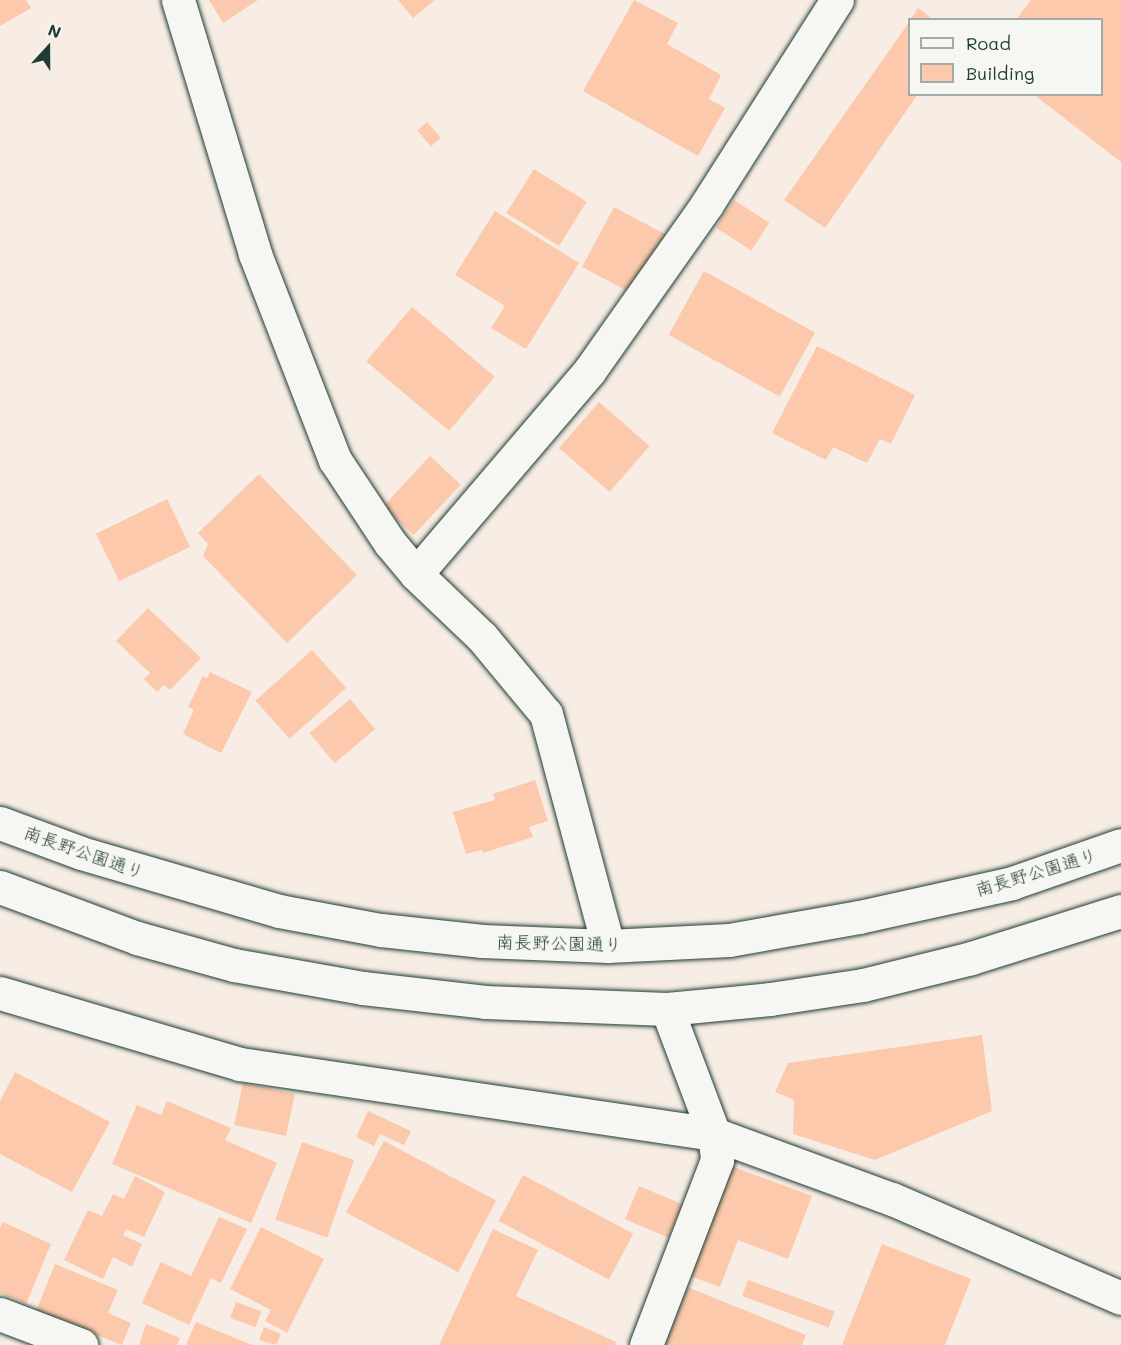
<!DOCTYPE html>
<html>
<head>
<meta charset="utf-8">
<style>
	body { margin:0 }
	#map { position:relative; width:1121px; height:1345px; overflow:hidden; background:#f7ede4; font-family:Mali,"Klee One",sans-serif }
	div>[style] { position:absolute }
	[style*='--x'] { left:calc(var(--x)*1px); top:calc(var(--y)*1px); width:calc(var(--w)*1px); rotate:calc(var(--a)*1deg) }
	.building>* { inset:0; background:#fcc9ac; transform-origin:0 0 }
	.roads { filter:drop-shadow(0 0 2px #1f3d34) drop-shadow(0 0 2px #1f3d34) }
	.street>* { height:33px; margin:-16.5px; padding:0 16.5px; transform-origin:16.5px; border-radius:16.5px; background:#f6f6f2 }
	.secondary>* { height:33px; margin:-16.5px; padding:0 16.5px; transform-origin:16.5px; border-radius:16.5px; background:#f6f6f2 }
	span { translate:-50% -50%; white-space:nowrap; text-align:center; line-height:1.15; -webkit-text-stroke:6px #f6f6f2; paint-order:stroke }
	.street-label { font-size:18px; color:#1f3d34 }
	.legend { position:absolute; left:908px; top:18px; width:195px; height:78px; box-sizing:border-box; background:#f6f6f2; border:2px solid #a0aca6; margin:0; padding:8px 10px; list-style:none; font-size:18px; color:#1f3d34 }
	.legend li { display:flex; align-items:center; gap:12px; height:30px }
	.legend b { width:30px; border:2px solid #a0aca6 }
	.north { position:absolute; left:18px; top:18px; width:60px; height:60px; -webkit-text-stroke:4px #f6f6f2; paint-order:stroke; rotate:21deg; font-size:16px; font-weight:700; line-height:24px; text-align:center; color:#1f3d34 }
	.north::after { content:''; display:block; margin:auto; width:21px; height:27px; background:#1f3d34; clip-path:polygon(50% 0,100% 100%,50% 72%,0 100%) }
</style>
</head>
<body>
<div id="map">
	<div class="building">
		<div style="clip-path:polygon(0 0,26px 0,31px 8px,0 26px)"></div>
		<div style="clip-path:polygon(209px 0,258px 0,223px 23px)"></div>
		<div style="clip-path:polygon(398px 0,435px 0,413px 18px)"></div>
		<div style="clip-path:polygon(634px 0,678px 23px,667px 44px,721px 75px,709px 99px,725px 108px,698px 156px,583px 91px)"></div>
		<div style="clip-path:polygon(1031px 0,1121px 0,1121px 162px,1033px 94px,1102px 94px,1102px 20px,1016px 20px)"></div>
		<div style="clip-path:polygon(918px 8px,934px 20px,910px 20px)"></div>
		<div style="clip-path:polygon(910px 21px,910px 94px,918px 94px,825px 228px,784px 200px)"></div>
		<div style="left:427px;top:122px;width:21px;height:13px;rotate:49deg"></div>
		<div style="left:534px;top:169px;width:62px;height:52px;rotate:32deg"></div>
		<div style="left:734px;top:200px;width:42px;height:33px;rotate:33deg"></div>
		<div style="left:614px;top:207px;width:58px;height:68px;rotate:28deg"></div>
		<div style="clip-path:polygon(495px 211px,579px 263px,526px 349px,491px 328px,505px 306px,455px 275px)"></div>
		<div style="left:704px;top:271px;width:127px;height:73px;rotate:29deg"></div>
		<div style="left:412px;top:307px;width:108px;height:71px;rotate:40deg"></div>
		<div style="clip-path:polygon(817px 346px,915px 395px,891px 444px,880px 439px,867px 463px,833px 447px,826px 460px,772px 433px)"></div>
		<div style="left:599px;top:402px;width:67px;height:61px;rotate:41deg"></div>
		<div style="left:430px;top:456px;width:42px;height:69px;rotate:43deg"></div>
		<div style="clip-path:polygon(259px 474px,357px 575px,287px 643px,203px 556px,208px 544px,198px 533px)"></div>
		<div style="left:167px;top:499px;width:53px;height:79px;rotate:64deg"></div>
		<div style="clip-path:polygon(148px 608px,201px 658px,170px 690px,164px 685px,157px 692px,144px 679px,150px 673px,116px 641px)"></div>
		<div style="left:312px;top:650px;width:51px;height:76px;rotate:48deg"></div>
		<div style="clip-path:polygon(210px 672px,252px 692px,221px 753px,183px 734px,194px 710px,188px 707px,203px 676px,207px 678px)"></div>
		<div style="left:350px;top:699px;width:39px;height:53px;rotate:50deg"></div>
		<div style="clip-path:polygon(535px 780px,548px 821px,529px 827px,533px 837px,483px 853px,482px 850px,466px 854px,453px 812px,495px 800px,493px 794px)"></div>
		<div style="clip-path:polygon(982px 1035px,992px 1111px,875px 1160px,793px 1134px,794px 1100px,775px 1092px,788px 1063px)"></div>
		<div style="clip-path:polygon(15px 1072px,110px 1122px,72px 1192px,0 1154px,0 1101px)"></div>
		<div style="left:243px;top:1083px;width:53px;height:43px;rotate:12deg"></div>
		<div style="clip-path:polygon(167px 1101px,231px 1128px,225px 1140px,277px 1163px,251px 1223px,112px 1164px,137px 1105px,161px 1115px)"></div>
		<div style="clip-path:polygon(368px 1111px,411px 1131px,404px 1145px,380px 1134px,374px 1146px,356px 1137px)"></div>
		<div style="left:384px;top:1141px;width:127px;height:81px;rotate:28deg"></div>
		<div style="left:302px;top:1142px;width:55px;height:82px;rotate:19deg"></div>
		<div style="clip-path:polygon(726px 1164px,812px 1196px,788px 1259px,738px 1240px,720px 1287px,685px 1274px)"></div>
		<div style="left:523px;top:1175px;width:125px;height:52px;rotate:28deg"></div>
		<div style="clip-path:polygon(135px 1176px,165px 1192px,144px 1237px,126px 1229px,123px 1235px,142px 1244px,132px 1267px,113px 1257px,103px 1279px,64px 1260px,88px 1210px,102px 1216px,113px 1194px,124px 1199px)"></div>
		<div style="left:639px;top:1186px;width:47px;height:36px;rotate:23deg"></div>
		<div style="clip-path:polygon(219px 1217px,247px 1229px,221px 1283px,211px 1278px,189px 1325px,142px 1303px,161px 1262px,191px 1276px)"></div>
		<div style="clip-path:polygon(3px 1222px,51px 1244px,26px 1304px,0 1293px,0 1228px)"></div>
		<div style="clip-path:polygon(261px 1227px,324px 1259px,287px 1333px,265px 1321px,271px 1310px,230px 1289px)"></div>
		<div style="clip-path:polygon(493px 1229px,538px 1250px,516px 1296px,616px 1342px,615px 1345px,439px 1345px)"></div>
		<div style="clip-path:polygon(882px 1244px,971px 1279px,945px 1345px,842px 1345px)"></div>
		<div style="clip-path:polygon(55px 1264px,118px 1290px,108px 1313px,131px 1323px,122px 1345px,36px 1311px)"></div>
		<div style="left:748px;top:1280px;width:92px;height:17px;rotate:20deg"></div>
		<div style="clip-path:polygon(687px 1287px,806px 1335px,802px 1345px,664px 1345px)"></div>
		<div style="left:236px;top:1302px;width:27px;height:17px;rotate:20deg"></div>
		<div style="clip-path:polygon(196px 1322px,252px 1345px,186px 1345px)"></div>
		<div style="clip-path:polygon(146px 1324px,180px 1338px,177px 1345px,139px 1345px)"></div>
		<div style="clip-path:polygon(264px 1327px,281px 1334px,276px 1345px,259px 1340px)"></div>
	</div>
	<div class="roads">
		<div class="street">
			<div style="--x:178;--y:0;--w:265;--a:73.1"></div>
			<div style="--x:255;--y:254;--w:221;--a:68.8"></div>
			<div style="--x:335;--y:460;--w:100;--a:56.5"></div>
			<div style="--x:390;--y:543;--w:40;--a:50"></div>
			<div style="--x:416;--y:574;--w:91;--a:43.7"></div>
			<div style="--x:482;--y:637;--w:100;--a:50.3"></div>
			<div style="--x:546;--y:714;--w:240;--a:75"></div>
			<div style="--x:416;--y:574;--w:268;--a:-49.5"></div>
			<div style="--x:590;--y:370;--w:203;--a:-54.8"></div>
			<div style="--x:707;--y:204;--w:242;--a:-57.5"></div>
			<div style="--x:0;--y:993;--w:250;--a:16.5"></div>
			<div style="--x:240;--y:1064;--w:479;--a:8.4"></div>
			<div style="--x:714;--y:1134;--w:26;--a:83"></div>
			<div style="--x:717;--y:1160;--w:198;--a:111"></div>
			<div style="--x:667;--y:1009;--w:134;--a:69.4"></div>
			<div style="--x:714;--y:1134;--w:189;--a:20.1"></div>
			<div style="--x:892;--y:1199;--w:249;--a:23.4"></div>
			<div style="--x:0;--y:1314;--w:87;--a:20.9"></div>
		</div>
		<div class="secondary">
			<div style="--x:0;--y:823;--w:86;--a:20.3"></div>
			<div style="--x:81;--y:853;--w:206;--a:16.3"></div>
			<div style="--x:279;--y:911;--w:104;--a:10.6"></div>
			<div style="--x:381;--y:930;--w:102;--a:6.2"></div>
			<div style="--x:482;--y:941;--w:126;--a:2.3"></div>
			<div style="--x:608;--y:946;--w:121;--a:-2.8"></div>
			<div style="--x:729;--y:940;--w:132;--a:-10"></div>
			<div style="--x:859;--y:917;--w:157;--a:-12.5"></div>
			<div style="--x:1012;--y:883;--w:115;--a:-19.2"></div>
			<div style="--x:0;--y:887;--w:146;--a:20.4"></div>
			<div style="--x:137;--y:938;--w:101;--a:15.6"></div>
			<div style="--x:234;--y:965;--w:131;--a:10.1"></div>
			<div style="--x:363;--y:988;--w:123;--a:6.5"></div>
			<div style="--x:485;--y:1002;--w:182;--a:2.2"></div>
			<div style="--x:667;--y:1009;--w:103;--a:-5.5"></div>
			<div style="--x:770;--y:999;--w:94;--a:-8.6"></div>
			<div style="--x:863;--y:985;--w:111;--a:-14"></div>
			<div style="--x:971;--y:958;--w:157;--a:-17.4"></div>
		</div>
	</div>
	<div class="street-label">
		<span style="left:84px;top:852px;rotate:19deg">南長野公園通り</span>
		<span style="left:1036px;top:872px;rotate:-17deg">南長野公園通り</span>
		<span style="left:559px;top:943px;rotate:1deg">南長野公園通り</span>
	</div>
	<ul class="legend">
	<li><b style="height:8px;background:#f6f6f2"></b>Road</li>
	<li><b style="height:16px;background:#fcc9ac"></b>Building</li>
	</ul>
	<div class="north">N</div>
</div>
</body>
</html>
